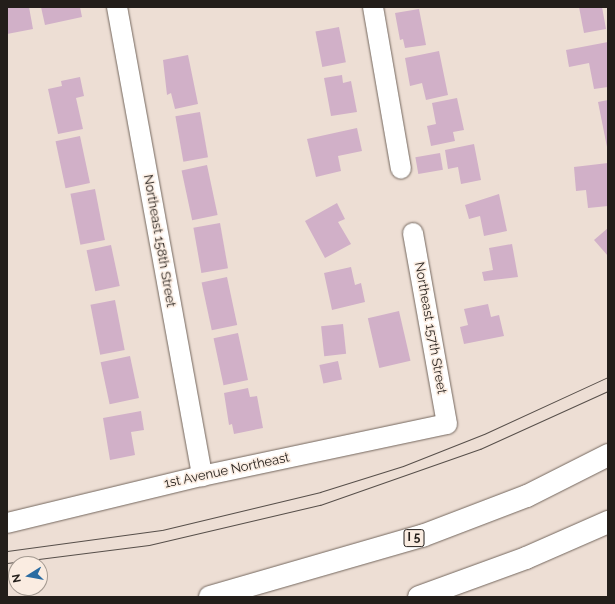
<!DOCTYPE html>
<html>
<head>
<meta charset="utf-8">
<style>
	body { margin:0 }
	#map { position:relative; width:615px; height:604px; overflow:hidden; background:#edded4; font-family:Raleway,sans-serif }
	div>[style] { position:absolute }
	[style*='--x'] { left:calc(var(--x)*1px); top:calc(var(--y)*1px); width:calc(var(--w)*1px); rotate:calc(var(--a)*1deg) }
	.building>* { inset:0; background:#d1b0c8; transform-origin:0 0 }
	.roads { filter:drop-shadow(0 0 1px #74675e) drop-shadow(0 0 1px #74675e) }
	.street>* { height:20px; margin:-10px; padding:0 10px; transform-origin:10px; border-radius:10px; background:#fff }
	.highway>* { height:22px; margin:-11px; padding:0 11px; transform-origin:11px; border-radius:11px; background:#fff }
	.tram>* { height:1px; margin:-0.5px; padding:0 0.5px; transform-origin:0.5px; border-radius:0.5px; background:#574f4a }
	span { translate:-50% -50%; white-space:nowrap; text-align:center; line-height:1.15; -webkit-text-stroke:3px #faece1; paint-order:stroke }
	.shield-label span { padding:1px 3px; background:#faece1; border:1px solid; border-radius:3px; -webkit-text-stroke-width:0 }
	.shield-label { font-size:12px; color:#231e1a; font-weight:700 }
	.street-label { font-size:13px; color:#231e1a }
	.frame { position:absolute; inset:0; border:8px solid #231e1a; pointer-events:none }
	.north { position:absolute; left:8px; top:556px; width:40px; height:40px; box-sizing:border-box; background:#faece1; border:1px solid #a49a91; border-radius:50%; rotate:259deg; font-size:11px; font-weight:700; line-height:16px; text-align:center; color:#231e1a }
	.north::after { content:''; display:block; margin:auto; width:14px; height:18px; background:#2a6ca2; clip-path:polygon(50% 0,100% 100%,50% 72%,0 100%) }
</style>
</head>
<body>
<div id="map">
	<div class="building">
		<div style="clip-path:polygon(16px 7px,29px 7px,33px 29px,7px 34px,7px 8px)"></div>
		<div style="clip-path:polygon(41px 7px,80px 7px,82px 17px,45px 25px)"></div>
		<div style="clip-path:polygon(579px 7px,602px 7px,606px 29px,584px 33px)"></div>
		<div style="clip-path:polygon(419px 9px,426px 45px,405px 48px,403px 39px,400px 40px,395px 13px)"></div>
		<div style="left:339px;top:27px;width:36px;height:24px;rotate:79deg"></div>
		<div style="clip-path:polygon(608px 42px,608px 87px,594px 89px,589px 63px,569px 67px,566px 50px)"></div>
		<div style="clip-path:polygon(439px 51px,448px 95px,426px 100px,422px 83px,410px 86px,405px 58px)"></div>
		<div style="clip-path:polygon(188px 55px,198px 104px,175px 109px,171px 93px,167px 95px,163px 60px)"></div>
		<div style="clip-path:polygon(342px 75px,343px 83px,351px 81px,357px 112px,331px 116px,324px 78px)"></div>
		<div style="clip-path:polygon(80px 77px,84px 96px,76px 98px,83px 129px,58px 134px,48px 89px,62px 86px,61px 81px)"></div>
		<div style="clip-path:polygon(457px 98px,464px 130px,453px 132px,455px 141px,431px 146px,427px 126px,436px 124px,432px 103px)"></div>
		<div style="clip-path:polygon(608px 100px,608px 147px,607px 147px,598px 102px)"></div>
		<div style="left:200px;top:112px;width:46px;height:25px;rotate:80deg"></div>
		<div style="clip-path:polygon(357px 128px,362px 151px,338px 156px,341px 171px,316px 177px,307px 139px)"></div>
		<div style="left:80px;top:136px;width:48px;height:25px;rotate:78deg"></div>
		<div style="clip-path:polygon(474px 144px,481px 180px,461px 184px,458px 167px,448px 169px,445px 150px)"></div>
		<div style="left:440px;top:153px;width:17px;height:25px;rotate:80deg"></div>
		<div style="clip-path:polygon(608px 163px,608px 206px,588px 208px,586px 190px,576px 191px,574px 167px)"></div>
		<div style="left:207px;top:165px;width:51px;height:26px;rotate:78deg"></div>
		<div style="left:95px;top:189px;width:52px;height:25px;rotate:79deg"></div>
		<div style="clip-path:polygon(499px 194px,507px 231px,484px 236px,480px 216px,469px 219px,465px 205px)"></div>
		<div style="clip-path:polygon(337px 203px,345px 219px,338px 222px,351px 244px,325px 258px,305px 221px)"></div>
		<div style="left:220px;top:223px;width:46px;height:27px;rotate:80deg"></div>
		<div style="clip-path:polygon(608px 228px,608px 256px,594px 240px)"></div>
		<div style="clip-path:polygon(512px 244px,518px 277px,484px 281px,482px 272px,493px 270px,489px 248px)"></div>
		<div style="left:111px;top:245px;width:42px;height:25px;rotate:78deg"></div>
		<div style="clip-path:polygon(351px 267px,355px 285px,361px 283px,365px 302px,332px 310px,324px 273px)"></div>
		<div style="left:227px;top:277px;width:49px;height:26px;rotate:78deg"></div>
		<div style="left:115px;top:300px;width:51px;height:25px;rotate:79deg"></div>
		<div style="clip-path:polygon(488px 304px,491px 317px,499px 315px,504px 336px,464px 344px,460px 327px,468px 325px,464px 309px)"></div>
		<div style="left:399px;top:311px;width:51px;height:32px;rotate:77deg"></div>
		<div style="left:343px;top:324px;width:30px;height:22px;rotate:84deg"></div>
		<div style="left:238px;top:333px;width:48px;height:25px;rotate:78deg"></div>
		<div style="left:130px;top:356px;width:43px;height:30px;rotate:78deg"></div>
		<div style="left:338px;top:361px;width:19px;height:19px;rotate:78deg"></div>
		<div style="clip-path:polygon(248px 388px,250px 397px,257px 396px,263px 428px,234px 434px,232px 424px,229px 425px,224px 393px)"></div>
		<div style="clip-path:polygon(141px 411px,144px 430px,131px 432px,135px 455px,110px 460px,103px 418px)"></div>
	</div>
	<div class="roads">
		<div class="street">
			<div style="--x:117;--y:7;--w:477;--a:79.7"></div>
			<div style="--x:373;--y:7;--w:164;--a:80.2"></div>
			<div style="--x:7;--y:523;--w:201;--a:-13.6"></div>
			<div style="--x:202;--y:476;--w:250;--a:-12"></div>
			<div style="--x:447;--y:424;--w:194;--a:-100.1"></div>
		</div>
		<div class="highway">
			<div style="--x:210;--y:597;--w:221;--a:-16.1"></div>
			<div style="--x:422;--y:536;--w:112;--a:-20.9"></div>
			<div style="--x:527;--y:496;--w:91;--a:-26.8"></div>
			<div style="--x:419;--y:597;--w:114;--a:-20"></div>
			<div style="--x:526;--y:558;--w:90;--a:-23.7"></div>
		</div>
	</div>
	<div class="tram">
		<div style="--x:7;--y:551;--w:156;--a:-7.7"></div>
		<div style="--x:162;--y:530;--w:163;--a:-13.5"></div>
		<div style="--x:320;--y:492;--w:87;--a:-17.4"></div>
		<div style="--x:403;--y:466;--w:87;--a:-21.6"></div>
		<div style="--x:484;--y:434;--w:136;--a:-24.7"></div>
		<div style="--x:7;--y:563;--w:143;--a:-7.2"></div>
		<div style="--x:149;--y:545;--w:176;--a:-13.2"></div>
		<div style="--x:320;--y:505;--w:170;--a:-19.3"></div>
		<div style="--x:480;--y:449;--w:141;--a:-24.4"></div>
	</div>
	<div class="shield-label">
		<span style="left:414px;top:538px">I 5</span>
	</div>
	<div class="street-label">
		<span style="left:159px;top:241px;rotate:80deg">Northeast 158th Street</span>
		<span style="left:430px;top:328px;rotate:80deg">Northeast 157th Street</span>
		<span style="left:227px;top:471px;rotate:-12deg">1st Avenue Northeast</span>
	</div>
	<div class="frame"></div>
	<div class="north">N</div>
</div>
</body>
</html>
